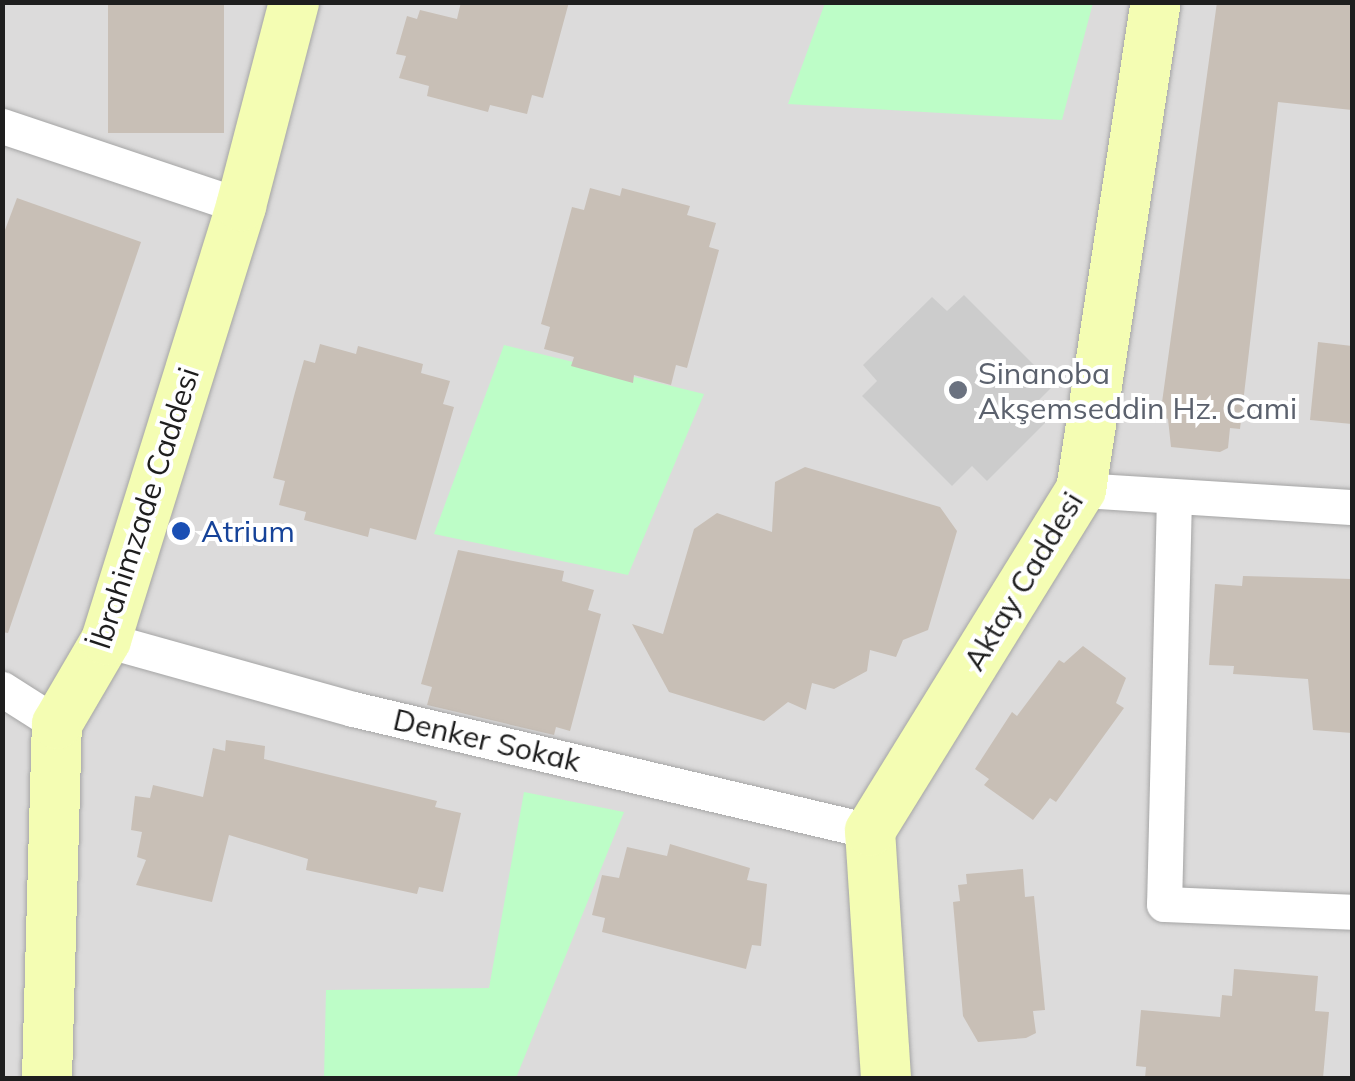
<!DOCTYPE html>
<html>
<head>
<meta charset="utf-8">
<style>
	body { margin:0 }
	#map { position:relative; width:1355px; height:1081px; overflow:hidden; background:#f0ece3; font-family:Mulish,sans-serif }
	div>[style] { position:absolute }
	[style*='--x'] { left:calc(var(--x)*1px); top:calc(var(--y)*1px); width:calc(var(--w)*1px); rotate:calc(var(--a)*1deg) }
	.residential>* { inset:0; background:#dcdbdb; transform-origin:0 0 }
	.religious>* { inset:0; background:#ccc }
	.park>* { inset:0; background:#bdfdc7 }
	.building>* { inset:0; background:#c8bfb6; transform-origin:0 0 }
	.roads { filter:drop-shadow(0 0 2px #a5a5a5) drop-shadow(0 0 2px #a5a5a5) }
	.minor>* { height:35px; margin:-17.5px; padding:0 17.5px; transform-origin:17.5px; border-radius:17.5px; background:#fff }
	.secondary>* { height:50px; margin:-25px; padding:0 25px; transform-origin:25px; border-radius:25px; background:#f4fdb3 }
	.dots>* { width:28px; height:28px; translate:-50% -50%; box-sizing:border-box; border:5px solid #fff; border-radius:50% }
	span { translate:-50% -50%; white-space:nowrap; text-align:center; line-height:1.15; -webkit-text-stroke:8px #fff; paint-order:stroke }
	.worship-label { font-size:30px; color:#5b616d }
	.left { translate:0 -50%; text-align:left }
	.street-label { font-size:30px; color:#1e1e1e }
	.transit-label { font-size:30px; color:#164399 }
	.frame { position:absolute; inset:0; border:5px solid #1e1e1e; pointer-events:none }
</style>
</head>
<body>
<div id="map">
	<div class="residential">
		<div style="left:3px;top:3px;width:1349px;height:1075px"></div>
	</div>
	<div class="religious">
		<div style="clip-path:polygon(964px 295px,1054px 385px,1034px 405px,1048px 420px,987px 481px,972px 466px,952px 486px,862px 396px,877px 381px,863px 365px,932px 297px,947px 311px)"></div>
	</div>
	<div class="park">
		<div style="clip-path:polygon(825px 3px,825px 2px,1093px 3px,1062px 120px,788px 104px)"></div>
		<div style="clip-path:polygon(504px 345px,704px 394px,628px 575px,434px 534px)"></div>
		<div style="clip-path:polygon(524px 792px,624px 812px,516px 1078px,324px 1078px,326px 990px,489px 988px)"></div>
	</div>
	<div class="building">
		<div style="left:108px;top:2px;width:116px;height:131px"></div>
		<div style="clip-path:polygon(461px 2px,569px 2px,543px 98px,532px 95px,527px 114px,490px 105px,488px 112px,427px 96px,429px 86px,399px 78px,406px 56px,396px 54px,407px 16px,417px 19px,420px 10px,457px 19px)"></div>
		<div style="clip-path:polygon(1217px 2px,1352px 2px,1352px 110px,1278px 102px,1240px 429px,1230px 428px,1228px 448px,1220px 452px,1171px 447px,1168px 419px,1160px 417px)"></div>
		<div style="clip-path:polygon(590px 188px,620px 196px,622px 188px,690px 206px,687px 215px,716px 223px,709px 247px,719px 250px,687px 368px,676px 365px,671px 385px,634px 375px,633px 383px,571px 366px,574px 357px,544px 349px,550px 327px,541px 324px,572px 207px,584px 210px)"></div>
		<div style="clip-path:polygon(17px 198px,141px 242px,8px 633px,2px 632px,2px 238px)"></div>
		<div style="clip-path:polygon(1318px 342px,1352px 346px,1352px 424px,1310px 420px)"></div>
		<div style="clip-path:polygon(320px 344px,356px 354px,358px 346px,423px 364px,421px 373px,450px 381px,443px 404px,454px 407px,416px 540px,370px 528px,368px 537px,304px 520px,306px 512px,279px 505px,285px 481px,273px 478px,294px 396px,304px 360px,315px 363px)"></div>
		<div style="clip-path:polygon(805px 467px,940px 507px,957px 531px,928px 630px,903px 640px,896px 657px,870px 650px,867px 671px,834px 689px,812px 683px,806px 710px,788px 702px,764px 721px,669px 692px,632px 624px,663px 634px,694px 529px,717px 513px,772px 532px,775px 482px)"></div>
		<div style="clip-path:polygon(458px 550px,564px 571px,562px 581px,594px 590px,588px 610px,601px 614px,570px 731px,556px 727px,554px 735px,427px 705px,432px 687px,421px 684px)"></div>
		<div style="clip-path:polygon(1243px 576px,1352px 579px,1352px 733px,1313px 730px,1308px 679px,1233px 674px,1234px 666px,1209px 665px,1215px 584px,1242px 586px)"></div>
		<div style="clip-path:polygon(1083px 646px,1126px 678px,1116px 703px,1124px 708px,1056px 802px,1050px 798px,1033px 820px,984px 785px,989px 779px,975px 769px,1012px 712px,1017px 716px,1059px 660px,1064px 663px)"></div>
		<div style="clip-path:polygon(226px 740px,265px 746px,264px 759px,437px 801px,435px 807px,461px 813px,443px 892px,419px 887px,417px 894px,306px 870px,308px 859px,229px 835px,212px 902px,136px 885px,146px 860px,137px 857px,142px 832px,131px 830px,135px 796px,150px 798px,153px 785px,203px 797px,213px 748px,225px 751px)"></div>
		<div style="clip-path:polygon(670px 844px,750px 868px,747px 880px,767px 884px,761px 946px,752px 945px,746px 969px,602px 932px,605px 918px,592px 915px,602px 875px,619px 878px,627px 847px,667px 856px)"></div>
		<div style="clip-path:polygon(1023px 869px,1025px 897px,1034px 896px,1045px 1010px,1033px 1011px,1036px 1033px,1026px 1038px,978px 1042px,963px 1016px,953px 902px,960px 901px,958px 885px,967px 884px,966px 874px)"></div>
		<div style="clip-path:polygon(1234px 969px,1318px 976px,1315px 1011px,1329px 1012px,1323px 1078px,1145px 1078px,1146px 1067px,1136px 1066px,1141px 1010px,1220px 1017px,1222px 995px,1232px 996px)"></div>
	</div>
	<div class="roads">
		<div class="minor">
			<div style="--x:2;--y:126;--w:252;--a:18.5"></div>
			<div style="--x:1081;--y:490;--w:272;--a:3.6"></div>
			<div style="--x:1174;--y:497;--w:407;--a:91.4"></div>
			<div style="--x:1164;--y:904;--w:188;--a:2.4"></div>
			<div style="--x:106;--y:640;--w:256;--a:15.6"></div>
			<div style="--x:353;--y:709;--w:531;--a:13.28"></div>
			<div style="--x:2;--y:689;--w:65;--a:32.5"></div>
		</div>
		<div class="secondary">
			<div style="--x:47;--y:1078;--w:354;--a:-88.4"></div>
			<div style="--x:57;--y:724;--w:97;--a:-59.7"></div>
			<div style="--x:106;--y:640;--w:455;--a:-72.7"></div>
			<div style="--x:241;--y:206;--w:211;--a:-75.4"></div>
			<div style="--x:886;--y:1078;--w:248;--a:-93.7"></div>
			<div style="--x:870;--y:831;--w:401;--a:-58.3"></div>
			<div style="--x:1081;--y:490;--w:494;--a:-81.3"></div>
		</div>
	</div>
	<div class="dots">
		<div style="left:958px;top:390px;background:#6b7280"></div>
		<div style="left:181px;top:531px;background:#1a4fb4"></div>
	</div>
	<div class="worship-label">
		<span class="left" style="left:978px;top:390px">Sinanoba<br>Akşemseddin Hz. Cami</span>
	</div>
	<div class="street-label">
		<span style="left:144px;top:508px;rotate:-72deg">İbrahimzade Caddesi</span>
		<span style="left:1023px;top:581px;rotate:-59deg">Aktay Caddesi</span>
		<span style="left:487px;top:740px;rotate:13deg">Denker Sokak</span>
	</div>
	<div class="transit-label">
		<span class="left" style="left:201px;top:531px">Atrium</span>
	</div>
	<div class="frame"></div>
</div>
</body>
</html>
